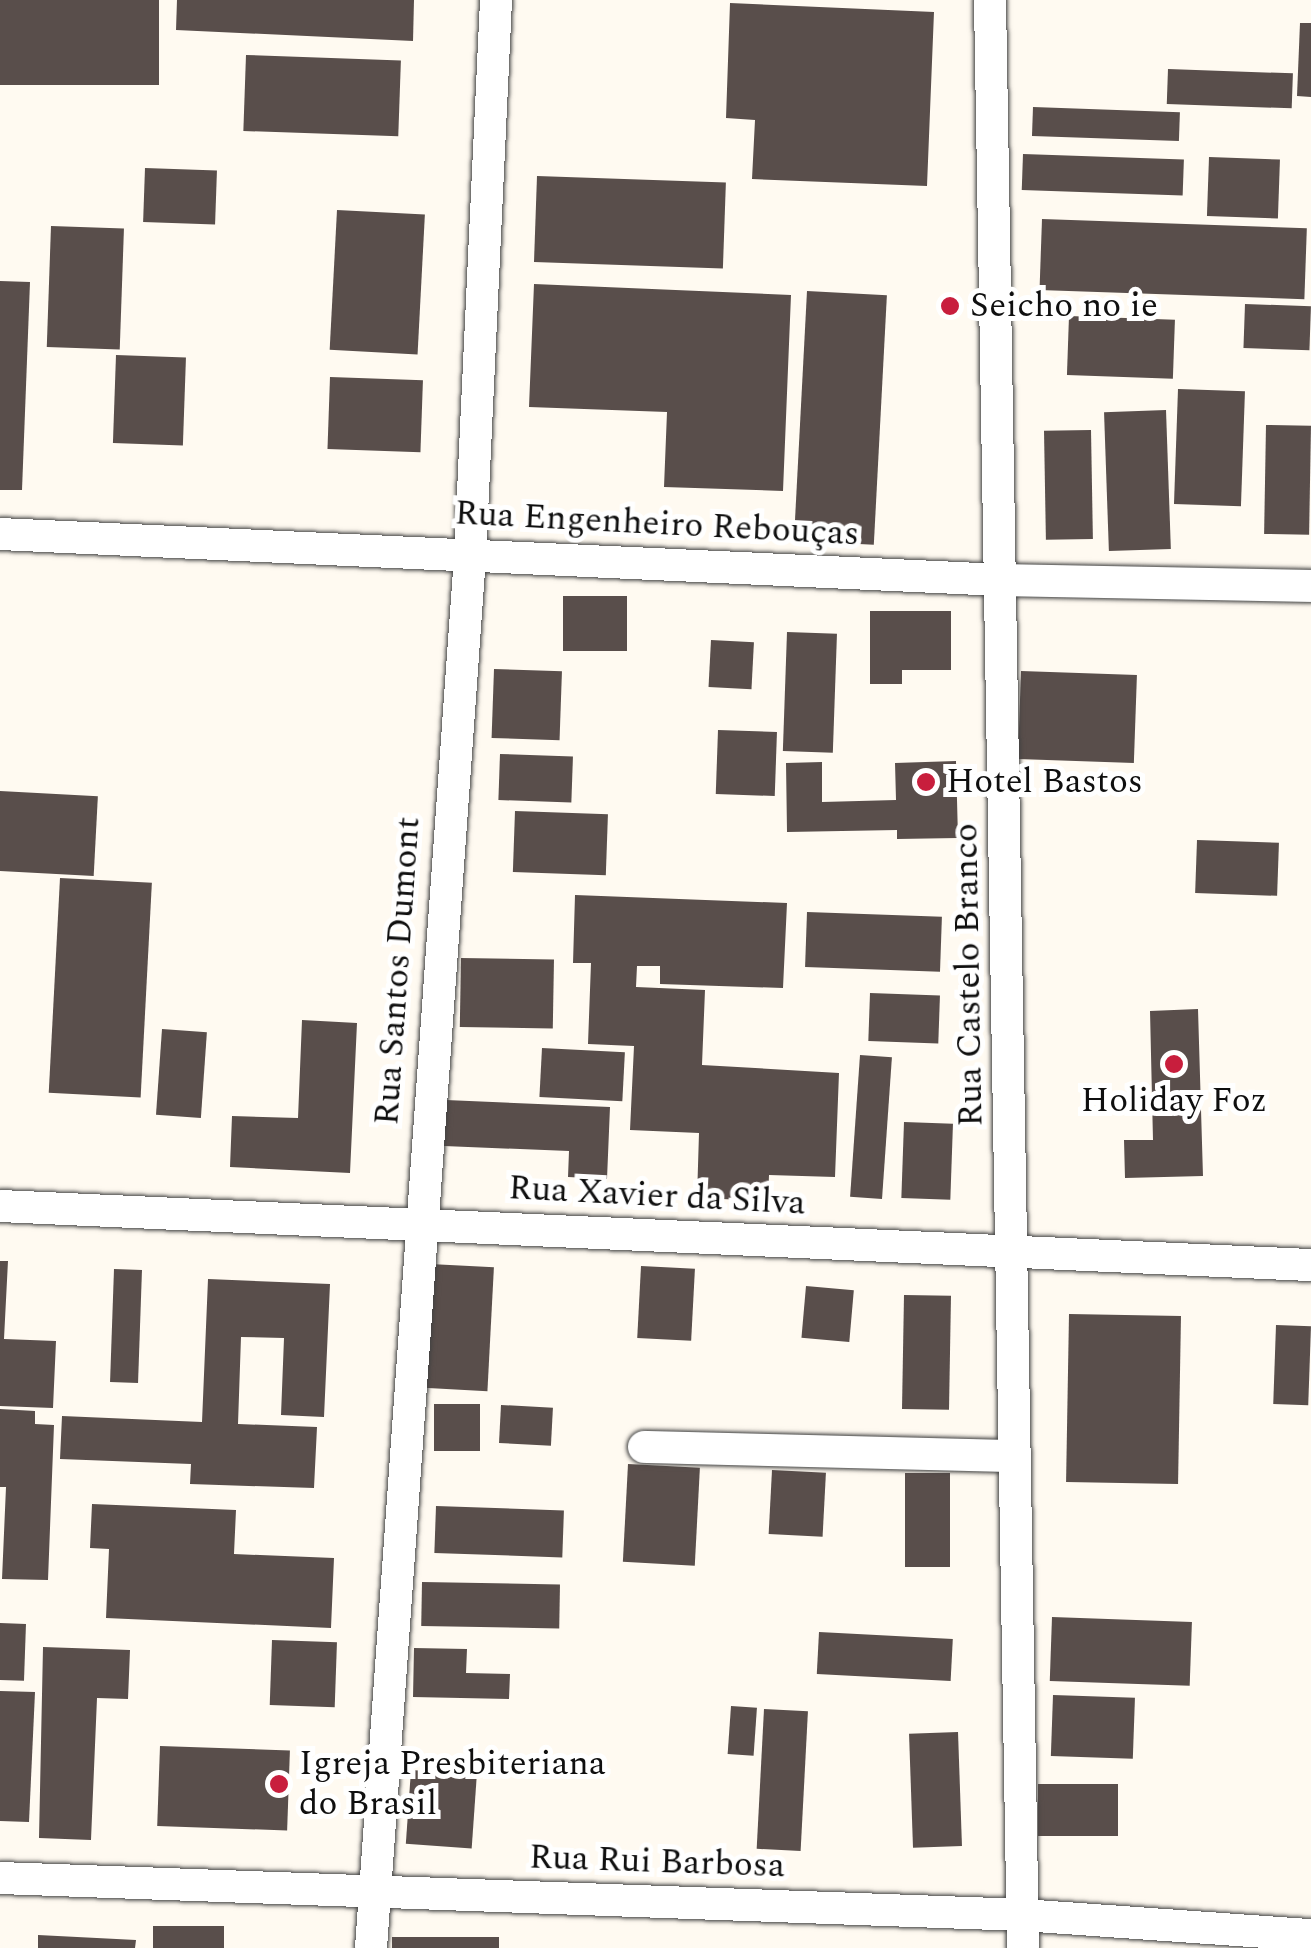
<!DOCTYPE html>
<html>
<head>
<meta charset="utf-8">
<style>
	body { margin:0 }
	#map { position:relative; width:1311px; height:1948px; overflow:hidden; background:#fffaf1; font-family:Spectral,serif }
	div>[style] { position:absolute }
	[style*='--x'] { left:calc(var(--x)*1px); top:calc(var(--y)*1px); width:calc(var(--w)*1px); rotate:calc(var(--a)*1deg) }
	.building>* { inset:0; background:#594e4b; transform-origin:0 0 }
	.roads { filter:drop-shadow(0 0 2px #424242) drop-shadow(0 0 2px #424242) }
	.minor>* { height:32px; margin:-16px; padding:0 16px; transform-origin:16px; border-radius:16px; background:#fff }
	.dots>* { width:28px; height:28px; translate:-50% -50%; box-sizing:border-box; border:5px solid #fff; border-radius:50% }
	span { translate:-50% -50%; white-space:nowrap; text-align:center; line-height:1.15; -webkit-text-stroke:10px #fff; paint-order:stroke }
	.poi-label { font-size:35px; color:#0f0f0f }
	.left { translate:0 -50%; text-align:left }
	.street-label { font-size:35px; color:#0f0f0f }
</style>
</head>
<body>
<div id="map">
	<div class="building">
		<div style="left:0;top:0;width:159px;height:85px"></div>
		<div style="clip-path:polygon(177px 0,414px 0,413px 41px,176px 30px)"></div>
		<div style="clip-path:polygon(730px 3px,934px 12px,927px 186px,752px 179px,755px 120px,726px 118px)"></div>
		<div style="clip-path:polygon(1300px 23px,1311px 23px,1311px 97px,1297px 96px)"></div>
		<div style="left:246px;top:55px;width:155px;height:76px;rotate:2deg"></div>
		<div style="left:1168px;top:69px;width:125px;height:35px;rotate:2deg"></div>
		<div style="left:1033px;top:107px;width:147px;height:29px;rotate:2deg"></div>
		<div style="left:1023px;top:154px;width:161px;height:36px;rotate:2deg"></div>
		<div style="left:1209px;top:157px;width:71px;height:59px;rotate:2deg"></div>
		<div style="left:145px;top:168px;width:72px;height:54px;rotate:2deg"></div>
		<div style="left:537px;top:176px;width:189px;height:86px;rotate:2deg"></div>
		<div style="left:337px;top:210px;width:88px;height:140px;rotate:3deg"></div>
		<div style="left:1042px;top:219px;width:265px;height:71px;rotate:2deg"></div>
		<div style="left:51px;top:226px;width:73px;height:121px;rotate:2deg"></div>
		<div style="clip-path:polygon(0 281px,30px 282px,22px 490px,0 490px)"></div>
		<div style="clip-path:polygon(534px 284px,791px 295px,783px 491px,664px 487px,667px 412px,529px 407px)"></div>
		<div style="left:807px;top:291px;width:80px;height:250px;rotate:3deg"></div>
		<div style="left:1245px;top:304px;width:66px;height:44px;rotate:2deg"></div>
		<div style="left:1069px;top:316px;width:106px;height:59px;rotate:2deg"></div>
		<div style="left:116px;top:355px;width:70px;height:88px;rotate:2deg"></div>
		<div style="left:330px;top:377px;width:93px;height:72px;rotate:2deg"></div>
		<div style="left:1178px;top:389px;width:67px;height:115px;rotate:2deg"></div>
		<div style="left:1166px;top:410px;width:139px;height:62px;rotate:88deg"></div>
		<div style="left:1266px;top:425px;width:45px;height:109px;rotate:1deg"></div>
		<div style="left:1091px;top:430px;width:109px;height:47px;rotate:89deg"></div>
		<div style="left:563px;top:596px;width:64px;height:55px"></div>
		<div style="clip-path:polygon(870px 611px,951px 611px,951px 670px,902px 670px,902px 684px,870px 684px)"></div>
		<div style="left:787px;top:632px;width:50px;height:119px;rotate:2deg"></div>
		<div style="left:711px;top:640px;width:43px;height:47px;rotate:3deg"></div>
		<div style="left:494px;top:669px;width:68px;height:69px;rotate:2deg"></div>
		<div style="left:1021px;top:671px;width:116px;height:88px;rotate:2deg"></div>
		<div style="left:718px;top:730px;width:59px;height:64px;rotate:2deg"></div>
		<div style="left:500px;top:754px;width:73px;height:46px;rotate:2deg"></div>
		<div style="clip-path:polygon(956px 761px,958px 838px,897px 839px,897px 830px,787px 832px,786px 763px,822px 762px,822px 802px,896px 800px,895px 763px)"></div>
		<div style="left:0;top:791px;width:98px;height:80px;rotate:3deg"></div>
		<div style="left:515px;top:811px;width:93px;height:61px;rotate:2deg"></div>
		<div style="left:1197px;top:840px;width:82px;height:53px;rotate:2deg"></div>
		<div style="left:60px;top:878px;width:92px;height:215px;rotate:3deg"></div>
		<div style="clip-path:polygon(575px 895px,787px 903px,783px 988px,660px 984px,660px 966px,637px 966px,636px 987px,705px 990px,702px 1065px,839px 1073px,835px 1177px,769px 1175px,768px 1201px,697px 1198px,699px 1133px,630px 1130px,634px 1046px,588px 1044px,591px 963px,573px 963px)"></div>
		<div style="left:807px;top:912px;width:135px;height:55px;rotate:2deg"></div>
		<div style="left:461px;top:958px;width:93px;height:69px;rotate:1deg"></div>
		<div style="left:870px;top:993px;width:70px;height:48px;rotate:2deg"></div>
		<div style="clip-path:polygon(1198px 1009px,1203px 1176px,1125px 1178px,1124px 1140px,1153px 1140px,1150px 1011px)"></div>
		<div style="clip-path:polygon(302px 1020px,357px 1023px,350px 1173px,230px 1167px,232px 1116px,298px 1118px)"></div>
		<div style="left:162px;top:1029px;width:45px;height:86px;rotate:4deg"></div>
		<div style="left:542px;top:1048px;width:83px;height:49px;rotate:3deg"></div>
		<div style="left:860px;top:1055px;width:32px;height:142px;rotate:4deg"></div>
		<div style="clip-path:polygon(446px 1100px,610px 1107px,607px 1179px,568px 1177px,569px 1151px,444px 1146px)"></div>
		<div style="left:904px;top:1122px;width:49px;height:76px;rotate:2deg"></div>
		<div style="clip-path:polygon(0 1261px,8px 1261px,4px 1339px,56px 1341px,53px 1408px,0 1406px)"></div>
		<div style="left:430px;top:1264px;width:64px;height:124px;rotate:3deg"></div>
		<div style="left:641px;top:1266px;width:54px;height:72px;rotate:3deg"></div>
		<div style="left:114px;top:1269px;width:28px;height:113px;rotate:2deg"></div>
		<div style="clip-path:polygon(208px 1279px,330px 1284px,324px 1417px,281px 1415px,284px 1338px,241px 1337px,238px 1424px,317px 1427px,314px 1488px,190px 1484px,191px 1464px,60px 1459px,62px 1416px,202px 1422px)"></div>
		<div style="left:806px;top:1286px;width:48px;height:52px;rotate:5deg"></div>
		<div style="left:904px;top:1295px;width:47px;height:114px;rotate:1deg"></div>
		<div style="left:1069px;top:1314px;width:112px;height:168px;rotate:1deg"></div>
		<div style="left:1276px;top:1325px;width:35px;height:79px;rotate:2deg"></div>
		<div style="left:434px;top:1404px;width:46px;height:47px"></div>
		<div style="left:501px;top:1405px;width:52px;height:38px;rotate:3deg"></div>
		<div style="clip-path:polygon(0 1409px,35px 1411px,35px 1424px,54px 1425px,48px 1580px,2px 1579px,6px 1487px,0 1487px)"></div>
		<div style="left:628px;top:1464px;width:72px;height:98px;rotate:3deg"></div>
		<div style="left:772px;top:1470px;width:54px;height:64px;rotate:3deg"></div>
		<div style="left:905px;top:1473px;width:45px;height:94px"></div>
		<div style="clip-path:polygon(92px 1504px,236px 1510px,234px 1554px,334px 1558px,331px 1628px,106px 1618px,109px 1549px,90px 1548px)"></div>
		<div style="left:436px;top:1506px;width:128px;height:47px;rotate:2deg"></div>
		<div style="left:422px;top:1582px;width:138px;height:44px;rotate:1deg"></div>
		<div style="left:1052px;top:1617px;width:140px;height:64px;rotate:2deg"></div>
		<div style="left:0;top:1623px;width:26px;height:57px;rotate:2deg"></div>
		<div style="left:819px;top:1632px;width:134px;height:42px;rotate:3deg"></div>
		<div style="left:272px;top:1640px;width:65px;height:65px;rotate:2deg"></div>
		<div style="clip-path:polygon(43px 1647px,130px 1650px,128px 1699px,97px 1698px,91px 1840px,39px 1838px)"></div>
		<div style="clip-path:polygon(414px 1648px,467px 1649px,466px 1673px,510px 1674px,509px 1699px,413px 1697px)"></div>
		<div style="clip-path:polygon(0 1691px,35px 1692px,29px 1822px,0 1821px)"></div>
		<div style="left:1053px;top:1695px;width:82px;height:61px;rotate:2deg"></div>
		<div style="left:731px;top:1706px;width:26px;height:48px;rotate:4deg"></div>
		<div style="left:764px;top:1709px;width:44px;height:140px;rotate:3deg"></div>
		<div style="left:958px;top:1732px;width:114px;height:49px;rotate:88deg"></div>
		<div style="left:160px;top:1746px;width:130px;height:80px;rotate:2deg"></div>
		<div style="left:411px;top:1770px;width:66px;height:74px;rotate:4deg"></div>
		<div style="left:1038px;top:1784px;width:80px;height:52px"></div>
		<div style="left:153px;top:1926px;width:71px;height:22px"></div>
		<div style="clip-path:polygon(38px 1935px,136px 1940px,135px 1948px,38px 1948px)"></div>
		<div style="left:392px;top:1937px;width:107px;height:11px"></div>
	</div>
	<div class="roads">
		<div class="minor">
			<div style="--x:990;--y:0;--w:1948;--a:89.03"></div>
			<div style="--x:0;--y:534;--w:1003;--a:2.63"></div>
			<div style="--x:1002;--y:580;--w:309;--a:1.1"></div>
			<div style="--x:0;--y:1206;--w:1312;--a:2.58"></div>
			<div style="--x:644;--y:1447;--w:369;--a:1.4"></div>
			<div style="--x:0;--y:1878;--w:1023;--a:2.07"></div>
			<div style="--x:1022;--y:1915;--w:290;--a:4"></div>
			<div style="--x:371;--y:1948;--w:1396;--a:-85.93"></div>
			<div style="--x:470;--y:556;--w:557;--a:-87.32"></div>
		</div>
	</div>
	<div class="dots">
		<div style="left:950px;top:306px;background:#c81e3d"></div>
		<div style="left:926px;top:782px;background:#c81e3d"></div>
		<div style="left:1174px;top:1064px;background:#c81e3d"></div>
		<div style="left:279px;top:1784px;background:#c81e3d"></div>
	</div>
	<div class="poi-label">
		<span class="left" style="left:970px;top:306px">Seicho no ie</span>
		<span class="left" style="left:946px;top:782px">Hotel Bastos</span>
		<span style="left:1174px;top:1101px">Holiday Foz</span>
		<span class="left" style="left:299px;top:1784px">Igreja Presbiteriana<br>do Brasil</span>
	</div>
	<div class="street-label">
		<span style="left:657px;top:524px;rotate:3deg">Rua Engenheiro Rebouças</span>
		<span style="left:398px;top:971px;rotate:-86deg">Rua Santos Dumont</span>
		<span style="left:969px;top:975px;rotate:-91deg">Rua Castelo Branco</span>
		<span style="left:657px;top:1196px;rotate:3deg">Rua Xavier da Silva</span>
		<span style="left:657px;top:1862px;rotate:2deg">Rua Rui Barbosa</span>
	</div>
</div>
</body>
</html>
